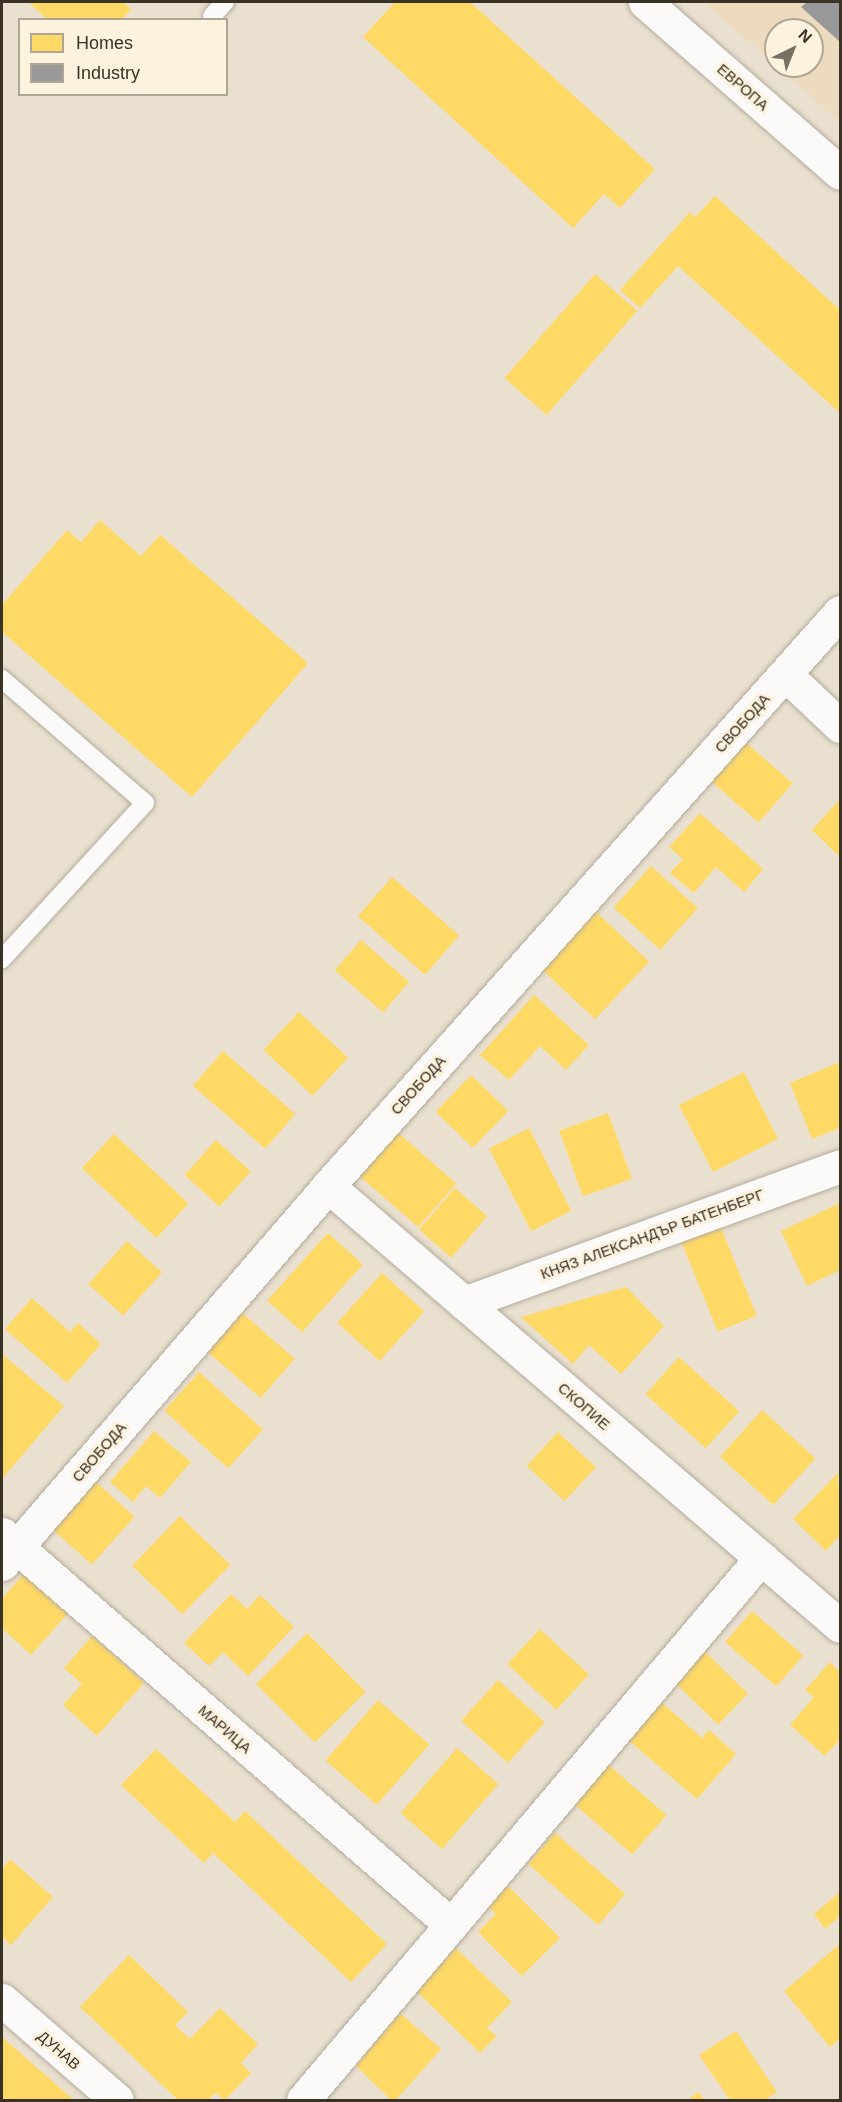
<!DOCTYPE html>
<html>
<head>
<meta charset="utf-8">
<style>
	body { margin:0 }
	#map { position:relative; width:842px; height:2102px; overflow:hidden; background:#eae0cf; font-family:Helvetica,sans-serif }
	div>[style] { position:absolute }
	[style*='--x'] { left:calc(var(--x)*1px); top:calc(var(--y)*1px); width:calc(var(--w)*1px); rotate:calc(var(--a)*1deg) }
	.built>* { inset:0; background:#ecdbbe }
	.homes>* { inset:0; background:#ffd966; transform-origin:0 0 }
	.industry>* { inset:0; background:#999 }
	.roads { filter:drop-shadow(0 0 2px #b2ab9d) drop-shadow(0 0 2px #b2ab9d) }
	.service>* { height:18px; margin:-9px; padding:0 9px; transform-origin:9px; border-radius:9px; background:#fcfaf8 }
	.minor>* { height:33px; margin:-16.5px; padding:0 16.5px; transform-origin:16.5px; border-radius:16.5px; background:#fcfaf8 }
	span { translate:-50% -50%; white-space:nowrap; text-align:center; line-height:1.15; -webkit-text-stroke:6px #fdf2de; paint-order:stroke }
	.street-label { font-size:15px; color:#393225 }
	.frame { position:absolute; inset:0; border:3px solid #393225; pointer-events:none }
	.legend { position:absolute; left:18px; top:18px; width:210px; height:78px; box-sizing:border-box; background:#fdf2de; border:2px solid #afa594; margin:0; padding:8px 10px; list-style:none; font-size:18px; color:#393225 }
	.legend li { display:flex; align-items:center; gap:12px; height:30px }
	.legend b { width:30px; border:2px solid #afa594 }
	.north { position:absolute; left:764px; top:18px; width:60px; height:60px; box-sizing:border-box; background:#fdf2de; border:2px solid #afa594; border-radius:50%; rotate:43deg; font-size:16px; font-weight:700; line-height:24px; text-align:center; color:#393225 }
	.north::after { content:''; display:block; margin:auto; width:21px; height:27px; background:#776f60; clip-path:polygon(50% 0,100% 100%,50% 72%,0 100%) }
</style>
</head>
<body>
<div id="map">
	<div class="built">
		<div style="clip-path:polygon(704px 2px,840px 2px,840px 122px,777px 66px,812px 66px,812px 30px,776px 30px,776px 65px)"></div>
	</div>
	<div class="homes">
		<div style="clip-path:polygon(28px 2px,123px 2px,131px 9px,122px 20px,48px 20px)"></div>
		<div style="clip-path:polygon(395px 2px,470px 2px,655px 169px,620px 208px,604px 194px,573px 228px,363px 37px)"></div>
		<div style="clip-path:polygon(715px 196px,840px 310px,840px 413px,678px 266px,640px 308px,620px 290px,690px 212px,695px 217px)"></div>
		<div style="left:595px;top:274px;width:56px;height:138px;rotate:41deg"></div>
		<div style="clip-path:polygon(100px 520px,141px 556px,160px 535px,308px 663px,192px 797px,2px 632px,2px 605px,67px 530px,81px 542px)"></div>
		<div style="left:736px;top:734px;width:75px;height:52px;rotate:41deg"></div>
		<div style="clip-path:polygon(840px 799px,840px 857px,812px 830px)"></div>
		<div style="clip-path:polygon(700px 813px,763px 869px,744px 892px,716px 867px,694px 893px,670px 873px,683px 859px,669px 847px)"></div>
		<div style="left:651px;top:866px;width:63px;height:56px;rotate:42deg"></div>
		<div style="left:392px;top:877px;width:89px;height:52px;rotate:41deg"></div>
		<div style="left:595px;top:911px;width:74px;height:79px;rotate:43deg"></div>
		<div style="left:361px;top:940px;width:64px;height:40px;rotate:41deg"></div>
		<div style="clip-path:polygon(534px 995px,589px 1045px,566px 1070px,540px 1046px,509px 1080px,480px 1055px)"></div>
		<div style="left:299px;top:1012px;width:67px;height:52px;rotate:43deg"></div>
		<div style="left:223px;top:1051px;width:96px;height:46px;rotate:41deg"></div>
		<div style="clip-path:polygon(840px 1062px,840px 1128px,812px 1139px,790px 1083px)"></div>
		<div style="left:744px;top:1072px;width:75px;height:73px;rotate:63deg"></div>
		<div style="left:471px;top:1075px;width:52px;height:51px;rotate:44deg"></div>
		<div style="left:608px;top:1113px;width:70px;height:52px;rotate:70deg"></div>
		<div style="left:529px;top:1128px;width:93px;height:45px;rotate:63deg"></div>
		<div style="left:396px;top:1131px;width:80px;height:58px;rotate:41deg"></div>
		<div style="left:114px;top:1134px;width:102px;height:47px;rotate:43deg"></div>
		<div style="left:216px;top:1140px;width:47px;height:47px;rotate:42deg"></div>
		<div style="left:455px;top:1188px;width:43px;height:55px;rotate:41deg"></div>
		<div style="clip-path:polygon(840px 1203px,840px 1270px,807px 1286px,781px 1231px)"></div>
		<div style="left:720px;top:1225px;width:98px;height:42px;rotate:68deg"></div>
		<div style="left:328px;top:1233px;width:47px;height:91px;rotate:42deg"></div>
		<div style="left:127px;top:1241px;width:47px;height:58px;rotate:42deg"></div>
		<div style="left:382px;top:1273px;width:57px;height:67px;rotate:42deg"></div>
		<div style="clip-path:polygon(626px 1287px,664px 1326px,621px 1374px,589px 1345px,573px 1364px,521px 1317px)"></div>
		<div style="clip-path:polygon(32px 1298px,70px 1332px,78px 1323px,101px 1344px,67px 1383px,5px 1329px)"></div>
		<div style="left:233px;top:1305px;width:82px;height:52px;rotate:41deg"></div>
		<div style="clip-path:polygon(2px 1354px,64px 1406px,2px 1479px)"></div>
		<div style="left:679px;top:1357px;width:81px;height:50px;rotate:42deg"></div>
		<div style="left:199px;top:1372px;width:86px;height:52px;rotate:42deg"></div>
		<div style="left:762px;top:1410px;width:72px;height:63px;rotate:42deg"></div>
		<div style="clip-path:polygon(154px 1431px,191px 1462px,160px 1498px,146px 1486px,133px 1502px,110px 1482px)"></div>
		<div style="left:558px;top:1432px;width:52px;height:46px;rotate:43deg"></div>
		<div style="clip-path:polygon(838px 1473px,840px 1535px,826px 1551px,793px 1519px)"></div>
		<div style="left:87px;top:1474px;width:64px;height:64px;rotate:42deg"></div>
		<div style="left:180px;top:1516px;width:70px;height:69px;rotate:44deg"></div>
		<div style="clip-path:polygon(26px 1571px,70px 1611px,31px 1655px,2px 1628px,2px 1599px)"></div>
		<div style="clip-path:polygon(231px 1594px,247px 1609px,260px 1595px,294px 1627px,248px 1676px,223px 1652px,209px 1666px,184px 1643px)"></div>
		<div style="left:752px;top:1611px;width:68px;height:41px;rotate:41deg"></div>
		<div style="left:540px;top:1629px;width:67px;height:48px;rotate:43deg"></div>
		<div style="left:307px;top:1633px;width:83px;height:72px;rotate:45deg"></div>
		<div style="clip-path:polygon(92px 1636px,144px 1683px,97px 1736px,63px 1705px,82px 1684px,64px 1668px)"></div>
		<div style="left:702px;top:1649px;width:64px;height:43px;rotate:44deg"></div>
		<div style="clip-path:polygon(830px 1662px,840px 1672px,840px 1739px,825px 1756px,790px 1725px,814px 1697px,805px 1690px)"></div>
		<div style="left:498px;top:1680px;width:63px;height:55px;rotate:42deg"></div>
		<div style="left:378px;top:1700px;width:68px;height:80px;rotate:41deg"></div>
		<div style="clip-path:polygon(660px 1701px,702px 1738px,709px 1730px,736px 1754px,697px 1799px,627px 1739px)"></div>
		<div style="left:457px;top:1748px;width:55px;height:86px;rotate:41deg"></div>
		<div style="clip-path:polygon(156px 1749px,235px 1822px,245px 1811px,387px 1944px,351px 1982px,213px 1853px,204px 1863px,121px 1785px)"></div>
		<div style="left:603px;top:1760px;width:84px;height:52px;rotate:41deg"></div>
		<div style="left:555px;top:1833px;width:93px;height:41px;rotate:41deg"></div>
		<div style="clip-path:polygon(10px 1859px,53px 1897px,11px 1945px,2px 1937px,2px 1869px)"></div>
		<div style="clip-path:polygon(506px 1884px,560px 1938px,522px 1976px,478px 1932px,496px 1914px,486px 1904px)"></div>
		<div style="clip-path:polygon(840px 1892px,840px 1916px,825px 1929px,814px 1914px)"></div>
		<div style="clip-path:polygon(840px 1944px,840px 2039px,830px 2047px,784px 1991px)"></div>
		<div style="clip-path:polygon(456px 1948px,512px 2002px,487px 2028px,497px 2036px,480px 2053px,416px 1991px)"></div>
		<div style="clip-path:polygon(129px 1955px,188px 2012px,175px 2025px,190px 2039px,220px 2008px,258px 2044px,241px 2063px,251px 2073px,225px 2100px,215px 2093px,208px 2100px,178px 2100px,80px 2007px)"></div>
		<div style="clip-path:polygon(400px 2013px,441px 2049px,396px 2100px,391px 2100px,356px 2066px)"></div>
		<div style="clip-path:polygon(736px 2031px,777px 2092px,765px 2100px,730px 2100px,699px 2055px)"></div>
		<div style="clip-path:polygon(2px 2037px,74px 2100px,2px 2100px)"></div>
		<div style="clip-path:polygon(698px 2092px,705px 2100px,688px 2100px)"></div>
	</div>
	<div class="industry">
		<div style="clip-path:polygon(807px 2px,840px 2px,840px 42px,801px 7px)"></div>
	</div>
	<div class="roads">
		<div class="service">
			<div style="--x:212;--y:16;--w:19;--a:-47"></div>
			<div style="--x:2;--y:679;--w:189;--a:40.9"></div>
			<div style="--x:145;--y:803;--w:212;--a:132.5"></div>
		</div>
		<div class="minor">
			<div style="--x:645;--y:2;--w:259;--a:41.2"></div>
			<div style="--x:785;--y:674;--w:76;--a:43.4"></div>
			<div style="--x:328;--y:1186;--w:675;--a:40.67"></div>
			<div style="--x:464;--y:1303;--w:400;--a:-20"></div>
			<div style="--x:2;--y:1534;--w:594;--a:41.04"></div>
			<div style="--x:2;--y:1564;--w:499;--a:-49.2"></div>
			<div style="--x:328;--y:1186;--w:769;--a:-48.27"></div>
			<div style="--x:2;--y:2000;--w:152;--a:41"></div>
			<div style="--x:303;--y:2100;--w:710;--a:-49.8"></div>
		</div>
	</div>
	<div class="street-label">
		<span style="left:743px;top:87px;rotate:41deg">ЕВРОПА</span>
		<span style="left:742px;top:723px;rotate:-48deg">СВОБОДА</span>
		<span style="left:418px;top:1085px;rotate:-48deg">СВОБОДА</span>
		<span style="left:652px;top:1234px;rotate:-20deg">КНЯЗ АЛЕКСАНДЪР БАТЕНБЕРГ</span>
		<span style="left:584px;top:1406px;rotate:41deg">СКОПИЕ</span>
		<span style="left:99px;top:1452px;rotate:-49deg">СВОБОДА</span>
		<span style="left:225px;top:1729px;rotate:41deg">МАРИЦА</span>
		<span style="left:59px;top:2050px;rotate:41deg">ДУНАВ</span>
	</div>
	<div class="frame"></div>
	<ul class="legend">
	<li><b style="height:16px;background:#ffd966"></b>Homes</li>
	<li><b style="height:16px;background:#999"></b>Industry</li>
	</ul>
	<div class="north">N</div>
</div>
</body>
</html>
